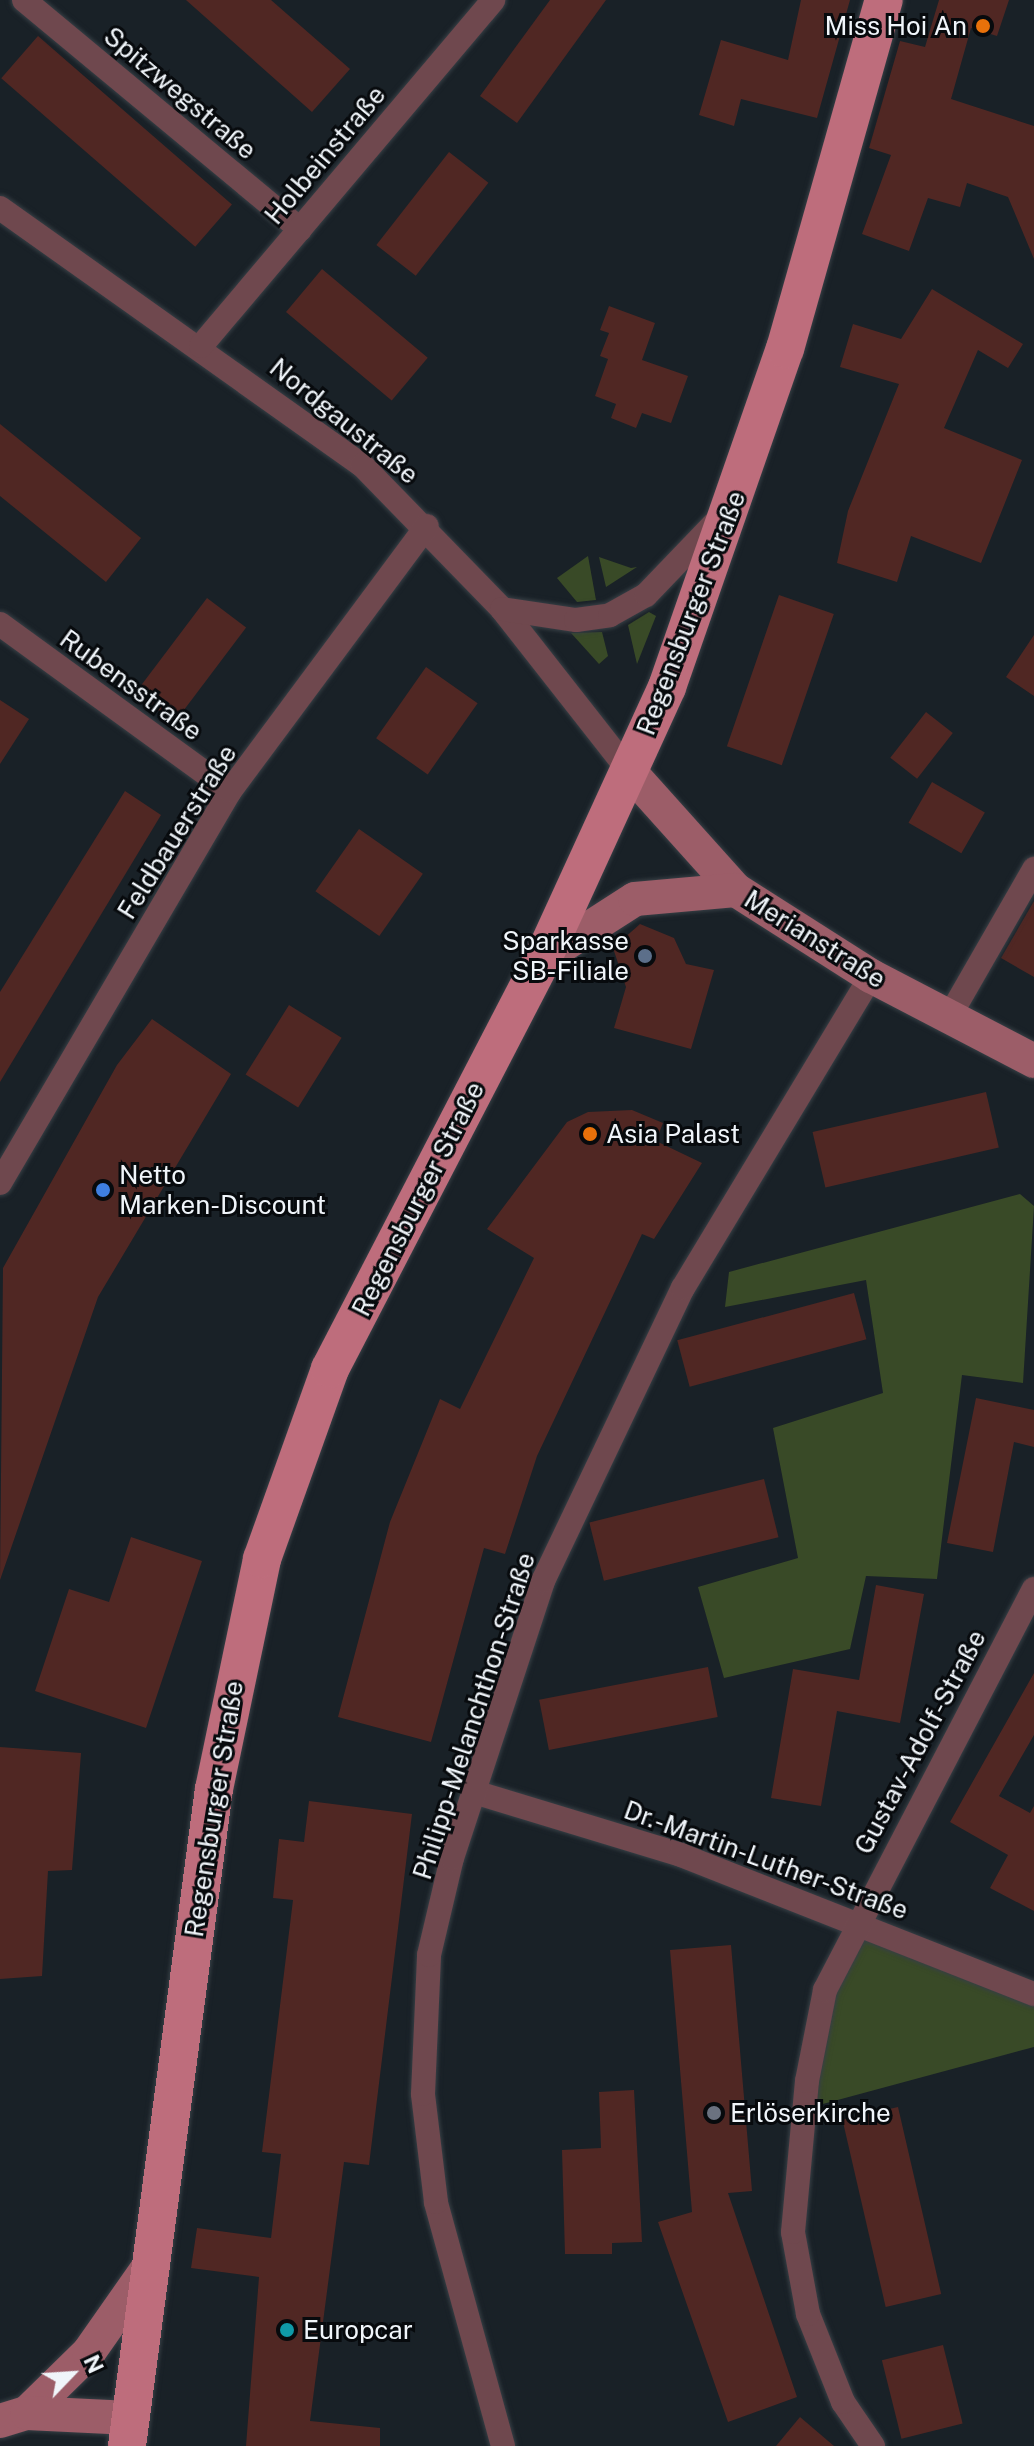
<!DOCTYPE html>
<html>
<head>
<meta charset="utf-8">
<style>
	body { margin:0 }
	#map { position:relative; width:1034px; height:2446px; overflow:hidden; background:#192127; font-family:"Public Sans",sans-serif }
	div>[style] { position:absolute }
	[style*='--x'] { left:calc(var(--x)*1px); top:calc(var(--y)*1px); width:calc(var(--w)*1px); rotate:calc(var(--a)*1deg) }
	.green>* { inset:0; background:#394a27 }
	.building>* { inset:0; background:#502723; transform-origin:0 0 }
	.roads { filter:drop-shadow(0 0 2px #373f45) drop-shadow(0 0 2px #373f45) }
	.street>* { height:24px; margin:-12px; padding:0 12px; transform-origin:12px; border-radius:12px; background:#6f484e }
	.secondary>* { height:34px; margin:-17px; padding:0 17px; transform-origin:17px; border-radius:17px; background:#9c5d68 }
	.primary>* { height:38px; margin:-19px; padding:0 19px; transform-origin:19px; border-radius:19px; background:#be6d7c }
	.dots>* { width:22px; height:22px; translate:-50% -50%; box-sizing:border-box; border:4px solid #070a0d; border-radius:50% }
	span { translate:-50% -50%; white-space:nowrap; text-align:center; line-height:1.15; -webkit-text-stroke:6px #070a0d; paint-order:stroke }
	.poi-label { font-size:26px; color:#f0f5fa }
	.right { translate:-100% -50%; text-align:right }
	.left { translate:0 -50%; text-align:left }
	.street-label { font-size:26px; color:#f0f5fa }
	.north { position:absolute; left:32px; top:2334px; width:80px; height:80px; -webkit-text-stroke:6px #070a0d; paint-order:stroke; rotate:65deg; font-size:22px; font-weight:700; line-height:32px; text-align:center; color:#f0f5fa }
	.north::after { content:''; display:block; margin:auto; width:28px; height:36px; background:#f0f5fa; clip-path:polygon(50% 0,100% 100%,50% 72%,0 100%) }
</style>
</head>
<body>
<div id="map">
	<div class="green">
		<div style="clip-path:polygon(588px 556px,596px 600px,577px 602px,557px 578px)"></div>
		<div style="clip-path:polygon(599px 557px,631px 568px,637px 567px,606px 587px)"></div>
		<div style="clip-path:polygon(649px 612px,656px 616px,637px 664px,628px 625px)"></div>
		<div style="clip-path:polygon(602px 632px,608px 656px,599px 664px,571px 633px)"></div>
		<div style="clip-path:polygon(1020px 1194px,1034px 1206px,1023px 1383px,962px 1375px,937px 1579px,866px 1576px,850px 1649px,724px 1678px,698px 1587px,798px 1558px,773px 1428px,883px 1393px,866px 1280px,725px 1307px,729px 1272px)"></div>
		<div style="clip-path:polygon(860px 1927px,1034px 2004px,1034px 2047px,808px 2108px,830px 1989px)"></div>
	</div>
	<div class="building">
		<div style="clip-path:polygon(186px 0,271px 0,350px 69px,312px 112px)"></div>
		<div style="clip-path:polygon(550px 0,606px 0,517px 123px,480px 96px)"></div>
		<div style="clip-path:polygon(801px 0,850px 0,817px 118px,741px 99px,734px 126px,699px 115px,721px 40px,788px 60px)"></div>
		<div style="clip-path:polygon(939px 0,1009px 0,997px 36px,971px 28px,951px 99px,1034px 126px,1034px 259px,1008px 197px,967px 183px,960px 207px,928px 198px,909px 251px,862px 234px,891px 155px,869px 148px,900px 41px,925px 47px)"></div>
		<div style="left:38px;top:36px;width:257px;height:56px;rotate:41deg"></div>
		<div style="left:449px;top:152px;width:50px;height:118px;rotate:38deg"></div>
		<div style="left:322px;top:269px;width:138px;height:56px;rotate:40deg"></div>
		<div style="clip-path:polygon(932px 289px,1023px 344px,1008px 368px,978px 350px,944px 428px,1022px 460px,981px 563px,911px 536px,897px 582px,837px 563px,848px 511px,899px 384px,840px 367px,853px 324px,901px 339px)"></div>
		<div style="clip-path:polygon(609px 306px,655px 323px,642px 360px,688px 376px,671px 423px,642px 413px,636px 428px,611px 418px,616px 404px,595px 396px,608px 359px,600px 356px,609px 333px,600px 330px)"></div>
		<div style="clip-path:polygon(0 424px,141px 538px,106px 582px,0 496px)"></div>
		<div style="left:779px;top:595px;width:58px;height:160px;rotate:19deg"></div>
		<div style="left:207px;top:598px;width:49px;height:119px;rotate:37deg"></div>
		<div style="clip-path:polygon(1034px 635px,1034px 696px,1006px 677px)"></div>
		<div style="left:426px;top:667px;width:63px;height:87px;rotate:35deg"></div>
		<div style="clip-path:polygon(0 700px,29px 719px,0 764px)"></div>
		<div style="left:926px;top:712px;width:34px;height:58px;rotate:38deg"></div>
		<div style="left:932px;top:782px;width:61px;height:47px;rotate:30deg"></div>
		<div style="clip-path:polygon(125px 791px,161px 815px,0 1082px,0 992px)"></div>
		<div style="left:359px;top:829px;width:78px;height:76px;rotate:35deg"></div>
		<div style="clip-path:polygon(1034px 901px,1034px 977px,1001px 958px)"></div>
		<div style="clip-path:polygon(640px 924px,674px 938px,686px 964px,714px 970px,691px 1049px,614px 1028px,626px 987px,613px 948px)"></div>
		<div style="left:289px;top:1005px;width:62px;height:82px;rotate:32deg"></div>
		<div style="clip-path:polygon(152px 1019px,231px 1074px,98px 1297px,0 1580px,3px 1268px,117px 1065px)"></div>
		<div style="left:986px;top:1092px;width:57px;height:178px;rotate:77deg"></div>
		<div style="clip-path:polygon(632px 1110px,663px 1123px,656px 1141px,702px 1163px,654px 1239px,642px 1234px,537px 1456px,505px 1554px,484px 1548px,431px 1742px,338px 1717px,390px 1522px,440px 1399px,460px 1409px,534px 1258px,487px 1229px,567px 1122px,588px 1112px)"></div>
		<div style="left:854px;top:1293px;width:48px;height:183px;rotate:75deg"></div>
		<div style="clip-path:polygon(976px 1398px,1034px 1410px,1034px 1447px,1014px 1442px,993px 1552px,947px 1543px)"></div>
		<div style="left:764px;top:1479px;width:60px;height:180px;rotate:76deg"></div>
		<div style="clip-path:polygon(131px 1537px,202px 1561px,146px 1728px,35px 1691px,69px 1589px,109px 1602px)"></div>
		<div style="clip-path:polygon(876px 1585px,924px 1594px,900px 1723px,837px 1711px,821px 1806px,771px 1798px,793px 1669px,859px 1680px)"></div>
		<div style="left:708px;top:1667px;width:51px;height:172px;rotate:79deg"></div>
		<div style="clip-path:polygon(1034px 1673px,1034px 1735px,999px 1796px,1030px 1813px,1034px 1806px,1034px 1911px,990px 1888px,1008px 1855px,950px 1822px)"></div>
		<div style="clip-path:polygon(0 1747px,81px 1753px,72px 1870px,48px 1871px,42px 1976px,0 1979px)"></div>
		<div style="clip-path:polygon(309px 1801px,412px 1814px,369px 2165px,344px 2162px,310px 2421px,380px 2428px,380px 2446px,246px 2446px,259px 2277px,191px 2268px,197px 2228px,271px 2238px,281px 2154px,262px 2152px,293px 1900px,273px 1898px,279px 1839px,304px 1842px)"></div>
		<div style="clip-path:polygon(731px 1945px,752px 2191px,728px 2193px,797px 2397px,728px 2422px,658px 2222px,692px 2212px,670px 1950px)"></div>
		<div style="clip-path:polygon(634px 2090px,642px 2242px,612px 2243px,612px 2254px,565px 2254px,562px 2150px,601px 2148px,599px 2092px)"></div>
		<div style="left:898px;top:2107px;width:192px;height:57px;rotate:77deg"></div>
		<div style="left:943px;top:2345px;width:81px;height:63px;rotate:76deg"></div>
		<div style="clip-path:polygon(800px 2417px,834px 2446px,776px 2446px)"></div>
	</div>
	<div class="roads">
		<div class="street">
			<div style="--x:24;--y:0;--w:359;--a:39.7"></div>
			<div style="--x:0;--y:208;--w:444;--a:35.4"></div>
			<div style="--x:362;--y:465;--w:201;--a:45.8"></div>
			<div style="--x:502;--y:609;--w:207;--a:51.9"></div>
			<div style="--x:201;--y:346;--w:453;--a:-49.8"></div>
			<div style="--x:502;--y:609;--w:75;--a:8.5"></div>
			<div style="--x:576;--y:620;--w:34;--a:-8"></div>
			<div style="--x:610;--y:615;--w:41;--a:-29.1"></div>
			<div style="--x:646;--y:595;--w:98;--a:-46.2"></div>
			<div style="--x:0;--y:624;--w:284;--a:36"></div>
			<div style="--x:949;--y:1017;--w:171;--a:-60.1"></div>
			<div style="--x:0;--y:1183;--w:454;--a:-59.6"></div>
			<div style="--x:230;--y:791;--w:330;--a:-53.4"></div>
			<div style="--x:474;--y:1792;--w:216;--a:16.9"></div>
			<div style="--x:681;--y:1855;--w:379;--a:21.5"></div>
			<div style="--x:503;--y:2446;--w:253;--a:-105.4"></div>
			<div style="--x:436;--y:2202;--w:109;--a:-96.9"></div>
			<div style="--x:423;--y:2094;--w:139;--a:-87.5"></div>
			<div style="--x:429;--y:1955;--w:100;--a:-76.7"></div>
			<div style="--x:452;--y:1858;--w:292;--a:-71.8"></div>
			<div style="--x:543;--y:1581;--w:325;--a:-64.5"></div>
			<div style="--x:683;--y:1288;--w:364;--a:-58.9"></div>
			<div style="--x:873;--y:2446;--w:53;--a:-124.3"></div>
			<div style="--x:843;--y:2402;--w:95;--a:-111.7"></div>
			<div style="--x:808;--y:2314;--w:83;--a:-100.4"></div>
			<div style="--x:793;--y:2232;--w:152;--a:-84.7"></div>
			<div style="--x:807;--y:2081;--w:93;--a:-78.8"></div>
			<div style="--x:825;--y:1990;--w:452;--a:-62.5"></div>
		</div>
		<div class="secondary">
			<div style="--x:630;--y:772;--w:159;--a:48.1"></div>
			<div style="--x:736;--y:890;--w:160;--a:32.5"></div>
			<div style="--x:871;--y:976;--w:184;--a:27.5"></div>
			<div style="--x:543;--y:958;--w:109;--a:-32.7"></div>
			<div style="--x:635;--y:899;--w:101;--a:-5.1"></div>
			<div style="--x:27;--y:2413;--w:87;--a:-44.5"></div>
			<div style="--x:89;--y:2352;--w:106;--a:-55"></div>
			<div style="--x:0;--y:2421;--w:28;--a:-17"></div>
			<div style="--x:27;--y:2413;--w:103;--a:2.8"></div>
		</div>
		<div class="primary">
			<div style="--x:127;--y:2446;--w:663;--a:-82.46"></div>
			<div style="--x:214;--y:1789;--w:235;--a:-78.2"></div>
			<div style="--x:262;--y:1559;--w:202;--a:-70.3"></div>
			<div style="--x:330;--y:1369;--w:463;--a:-62.6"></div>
			<div style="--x:543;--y:958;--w:298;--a:-65.4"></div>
			<div style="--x:667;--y:687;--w:358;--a:-70.8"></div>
			<div style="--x:785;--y:349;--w:363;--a:-74.2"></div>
		</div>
	</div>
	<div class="dots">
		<div style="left:983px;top:26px;background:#e8710a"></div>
		<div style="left:645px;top:956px;background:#5c6f8a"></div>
		<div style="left:590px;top:1134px;background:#e8710a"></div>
		<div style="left:103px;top:1190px;background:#3f7fe0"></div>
		<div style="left:714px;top:2113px;background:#6b7280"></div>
		<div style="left:287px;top:2330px;background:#0f9aa8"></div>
	</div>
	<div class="poi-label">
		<span class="right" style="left:967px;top:26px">Miss Hoi An</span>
		<span class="right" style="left:629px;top:956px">Sparkasse<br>SB-Filiale</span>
		<span class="left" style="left:606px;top:1134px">Asia Palast</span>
		<span class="left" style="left:119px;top:1190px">Netto<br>Marken-Discount</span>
		<span class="left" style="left:730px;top:2113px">Erlöserkirche</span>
		<span class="left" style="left:303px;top:2330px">Europcar</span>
	</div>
	<div class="street-label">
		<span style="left:180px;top:93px;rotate:40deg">Spitzwegstraße</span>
		<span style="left:325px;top:155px;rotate:-50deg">Holbeinstraße</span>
		<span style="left:344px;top:421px;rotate:39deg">Nordgaustraße</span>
		<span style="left:691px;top:613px;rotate:-69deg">Regensburger Straße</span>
		<span style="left:131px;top:685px;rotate:36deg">Rubensstraße</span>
		<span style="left:177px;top:832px;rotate:-58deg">Feldbauerstraße</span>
		<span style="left:815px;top:939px;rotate:32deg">Merianstraße</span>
		<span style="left:418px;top:1199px;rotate:-63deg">Regensburger Straße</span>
		<span style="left:474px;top:1716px;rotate:-72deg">Philipp-Melanchthon-Straße</span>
		<span style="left:920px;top:1742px;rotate:-62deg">Gustav-Adolf-Straße</span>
		<span style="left:214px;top:1809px;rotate:-81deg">Regensburger Straße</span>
		<span style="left:766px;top:1860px;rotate:20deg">Dr.-Martin-Luther-Straße</span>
	</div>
	<div class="north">N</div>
</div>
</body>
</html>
